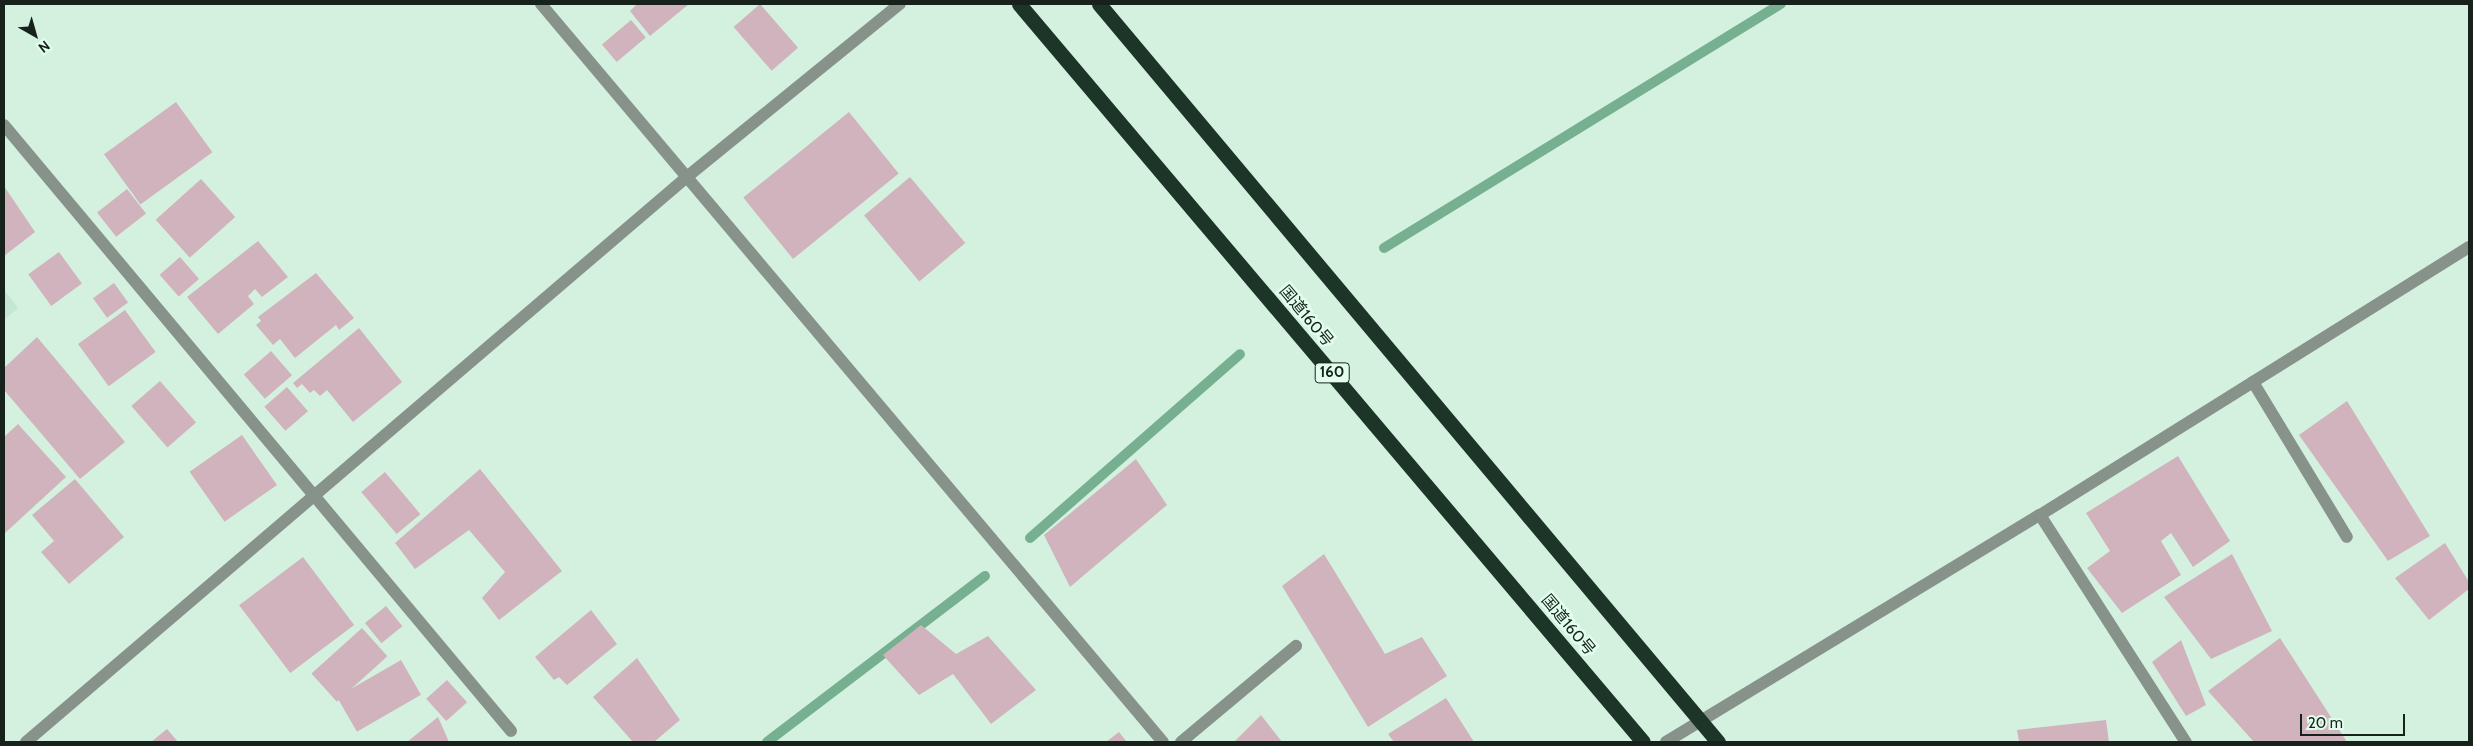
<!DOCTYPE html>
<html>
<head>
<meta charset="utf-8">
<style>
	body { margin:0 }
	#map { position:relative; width:2473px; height:746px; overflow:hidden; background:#d4f1e0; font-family:Cabin,"Noto Sans JP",sans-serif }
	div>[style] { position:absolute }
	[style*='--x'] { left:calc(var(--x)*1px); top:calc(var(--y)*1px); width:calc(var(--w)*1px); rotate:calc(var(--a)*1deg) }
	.built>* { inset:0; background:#c3e7d2 }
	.stream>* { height:10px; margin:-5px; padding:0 5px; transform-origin:5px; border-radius:5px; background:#76b091 }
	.building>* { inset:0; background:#d1b3bd; transform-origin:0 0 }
	.minor>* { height:12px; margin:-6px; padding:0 6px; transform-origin:6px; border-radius:6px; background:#87928b }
	.highway>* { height:15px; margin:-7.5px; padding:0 7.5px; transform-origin:7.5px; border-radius:7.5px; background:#1d3528 }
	span { translate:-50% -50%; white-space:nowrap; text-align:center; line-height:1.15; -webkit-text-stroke:5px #e1feed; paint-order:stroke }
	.shield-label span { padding:1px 4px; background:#e1feed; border:1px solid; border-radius:4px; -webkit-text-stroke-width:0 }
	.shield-label { font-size:15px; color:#18221c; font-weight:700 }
	.street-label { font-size:16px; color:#18221c }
	.frame { position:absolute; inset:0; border:5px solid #18221c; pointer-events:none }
	.north { position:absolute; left:10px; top:10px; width:50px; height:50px; -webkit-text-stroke:4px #e1feed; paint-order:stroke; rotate:142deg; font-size:14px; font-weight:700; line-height:20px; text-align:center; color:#18221c }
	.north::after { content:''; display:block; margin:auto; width:18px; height:22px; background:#18221c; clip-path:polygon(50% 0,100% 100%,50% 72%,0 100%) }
	.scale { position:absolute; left:2300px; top:714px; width:105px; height:22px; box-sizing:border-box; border:2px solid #18221c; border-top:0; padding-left:6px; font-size:15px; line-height:18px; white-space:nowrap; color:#18221c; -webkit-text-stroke:4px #e1feed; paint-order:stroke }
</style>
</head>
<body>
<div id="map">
	<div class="built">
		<div style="clip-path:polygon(4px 290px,18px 308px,4px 320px)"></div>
	</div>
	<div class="stream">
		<div style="--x:1384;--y:248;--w:466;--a:-31.6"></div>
		<div style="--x:1030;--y:538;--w:279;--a:-41.2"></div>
		<div style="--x:767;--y:742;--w:274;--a:-37.3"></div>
	</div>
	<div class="building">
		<div style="clip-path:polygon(637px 4px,689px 4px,650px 36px,630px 11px)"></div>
		<div style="left:760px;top:4px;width:58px;height:35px;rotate:49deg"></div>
		<div style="left:631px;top:20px;width:23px;height:38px;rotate:50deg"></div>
		<div style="left:176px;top:102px;width:62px;height:89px;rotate:54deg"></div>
		<div style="left:849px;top:112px;width:79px;height:136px;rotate:51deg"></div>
		<div style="left:910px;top:177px;width:86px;height:60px;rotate:50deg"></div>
		<div style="left:201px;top:179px;width:51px;height:61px;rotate:48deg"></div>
		<div style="clip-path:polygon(4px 186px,35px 232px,4px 256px)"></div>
		<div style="left:127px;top:189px;width:31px;height:38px;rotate:52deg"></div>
		<div style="clip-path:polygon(258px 241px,288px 277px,262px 297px,255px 289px,248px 296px,254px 304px,218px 334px,187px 297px)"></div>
		<div style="left:59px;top:252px;width:39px;height:38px;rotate:54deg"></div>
		<div style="left:180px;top:257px;width:29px;height:27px;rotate:49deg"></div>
		<div style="clip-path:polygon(316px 273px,354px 318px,339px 330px,336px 325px,295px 358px,280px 339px,273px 345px,256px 325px,261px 321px,258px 317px)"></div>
		<div style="left:114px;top:283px;width:24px;height:26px;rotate:54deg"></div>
		<div style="left:125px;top:310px;width:52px;height:58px;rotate:54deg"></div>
		<div style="clip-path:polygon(359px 328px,402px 382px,353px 422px,327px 390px,320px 396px,314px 390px,310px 393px,302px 384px,297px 388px,293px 383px)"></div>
		<div style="clip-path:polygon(37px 337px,125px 442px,80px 479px,4px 390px,4px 368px)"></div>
		<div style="left:271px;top:351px;width:32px;height:36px;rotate:49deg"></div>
		<div style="left:160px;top:381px;width:55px;height:38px;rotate:49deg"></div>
		<div style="left:287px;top:387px;width:32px;height:30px;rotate:49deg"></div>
		<div style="clip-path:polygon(2347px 401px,2430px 536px,2388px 561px,2299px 435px)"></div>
		<div style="clip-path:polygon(18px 424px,66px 477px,4px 534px,4px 437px)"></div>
		<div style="left:242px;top:435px;width:61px;height:64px;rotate:55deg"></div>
		<div style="clip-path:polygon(2178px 456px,2230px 541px,2193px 567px,2171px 533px,2161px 541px,2181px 575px,2122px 613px,2087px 568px,2110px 551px,2086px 513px)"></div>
		<div style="clip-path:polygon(1136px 459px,1167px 505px,1070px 587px,1044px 535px)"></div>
		<div style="clip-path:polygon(480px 469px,562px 571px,499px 620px,482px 598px,505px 572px,469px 530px,415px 569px,395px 543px)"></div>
		<div style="left:385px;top:472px;width:55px;height:31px;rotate:50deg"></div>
		<div style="clip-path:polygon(75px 479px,124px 537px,69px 584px,41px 552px,54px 541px,32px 515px)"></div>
		<div style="clip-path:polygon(2445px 543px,2469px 582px,2469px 589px,2429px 620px,2395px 578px)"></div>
		<div style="clip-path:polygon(1324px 554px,1385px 654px,1422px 637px,1447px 676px,1368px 727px,1282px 586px)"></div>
		<div style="clip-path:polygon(2232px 554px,2272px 631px,2211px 659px,2164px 597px)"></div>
		<div style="left:303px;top:557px;width:85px;height:80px;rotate:53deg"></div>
		<div style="left:386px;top:606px;width:26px;height:27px;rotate:51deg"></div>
		<div style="clip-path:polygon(591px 610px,617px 644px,567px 685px,559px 677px,554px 680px,535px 657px)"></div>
		<div style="clip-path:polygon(921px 625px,956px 654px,988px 636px,1036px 690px,991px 724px,953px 674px,919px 695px,883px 655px)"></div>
		<div style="left:362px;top:628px;width:38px;height:68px;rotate:48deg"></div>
		<div style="clip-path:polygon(2280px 638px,2347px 742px,2254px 742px,2208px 691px)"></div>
		<div style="clip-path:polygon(2181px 640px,2206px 705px,2186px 716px,2152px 662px)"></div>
		<div style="clip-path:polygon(637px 658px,680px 720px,654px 742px,633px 742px,593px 697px)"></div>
		<div style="left:401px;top:660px;width:40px;height:74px;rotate:60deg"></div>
		<div style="left:447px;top:680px;width:30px;height:28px;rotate:48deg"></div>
		<div style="clip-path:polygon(1446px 698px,1474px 742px,1394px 742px,1388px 734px)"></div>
		<div style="clip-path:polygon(1261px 715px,1282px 742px,1234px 742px)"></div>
		<div style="clip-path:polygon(438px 717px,449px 742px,407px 742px)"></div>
		<div style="clip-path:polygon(2106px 720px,2109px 742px,2019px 742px,2017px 730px)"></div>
		<div style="clip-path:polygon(167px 729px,178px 742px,151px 742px)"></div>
		<div style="clip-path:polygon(1119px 732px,1127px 742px,1106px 742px)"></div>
	</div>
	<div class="minor">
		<div style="--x:541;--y:4;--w:965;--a:49.88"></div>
		<div style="--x:4;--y:125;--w:790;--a:50.08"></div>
		<div style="--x:2253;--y:382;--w:181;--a:58.8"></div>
		<div style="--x:2040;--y:515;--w:270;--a:57.3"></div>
		<div style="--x:26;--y:742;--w:871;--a:-40.53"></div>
		<div style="--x:688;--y:176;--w:273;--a:-39.1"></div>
		<div style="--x:1181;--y:742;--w:150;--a:-39.9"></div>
		<div style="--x:1666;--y:742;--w:437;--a:-31.3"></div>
		<div style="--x:2040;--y:515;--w:506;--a:-31.99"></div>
	</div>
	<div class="highway">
		<div style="--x:1019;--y:4;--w:966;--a:49.78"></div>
		<div style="--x:1099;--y:4;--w:963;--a:50.01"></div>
	</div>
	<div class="shield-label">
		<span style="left:1332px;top:373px">160</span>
	</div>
	<div class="street-label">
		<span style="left:1306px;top:316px;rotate:50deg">国道160号</span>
		<span style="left:1568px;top:625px;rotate:50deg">国道160号</span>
	</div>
	<div class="frame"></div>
	<div class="north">N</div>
	<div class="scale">20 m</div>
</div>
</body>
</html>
